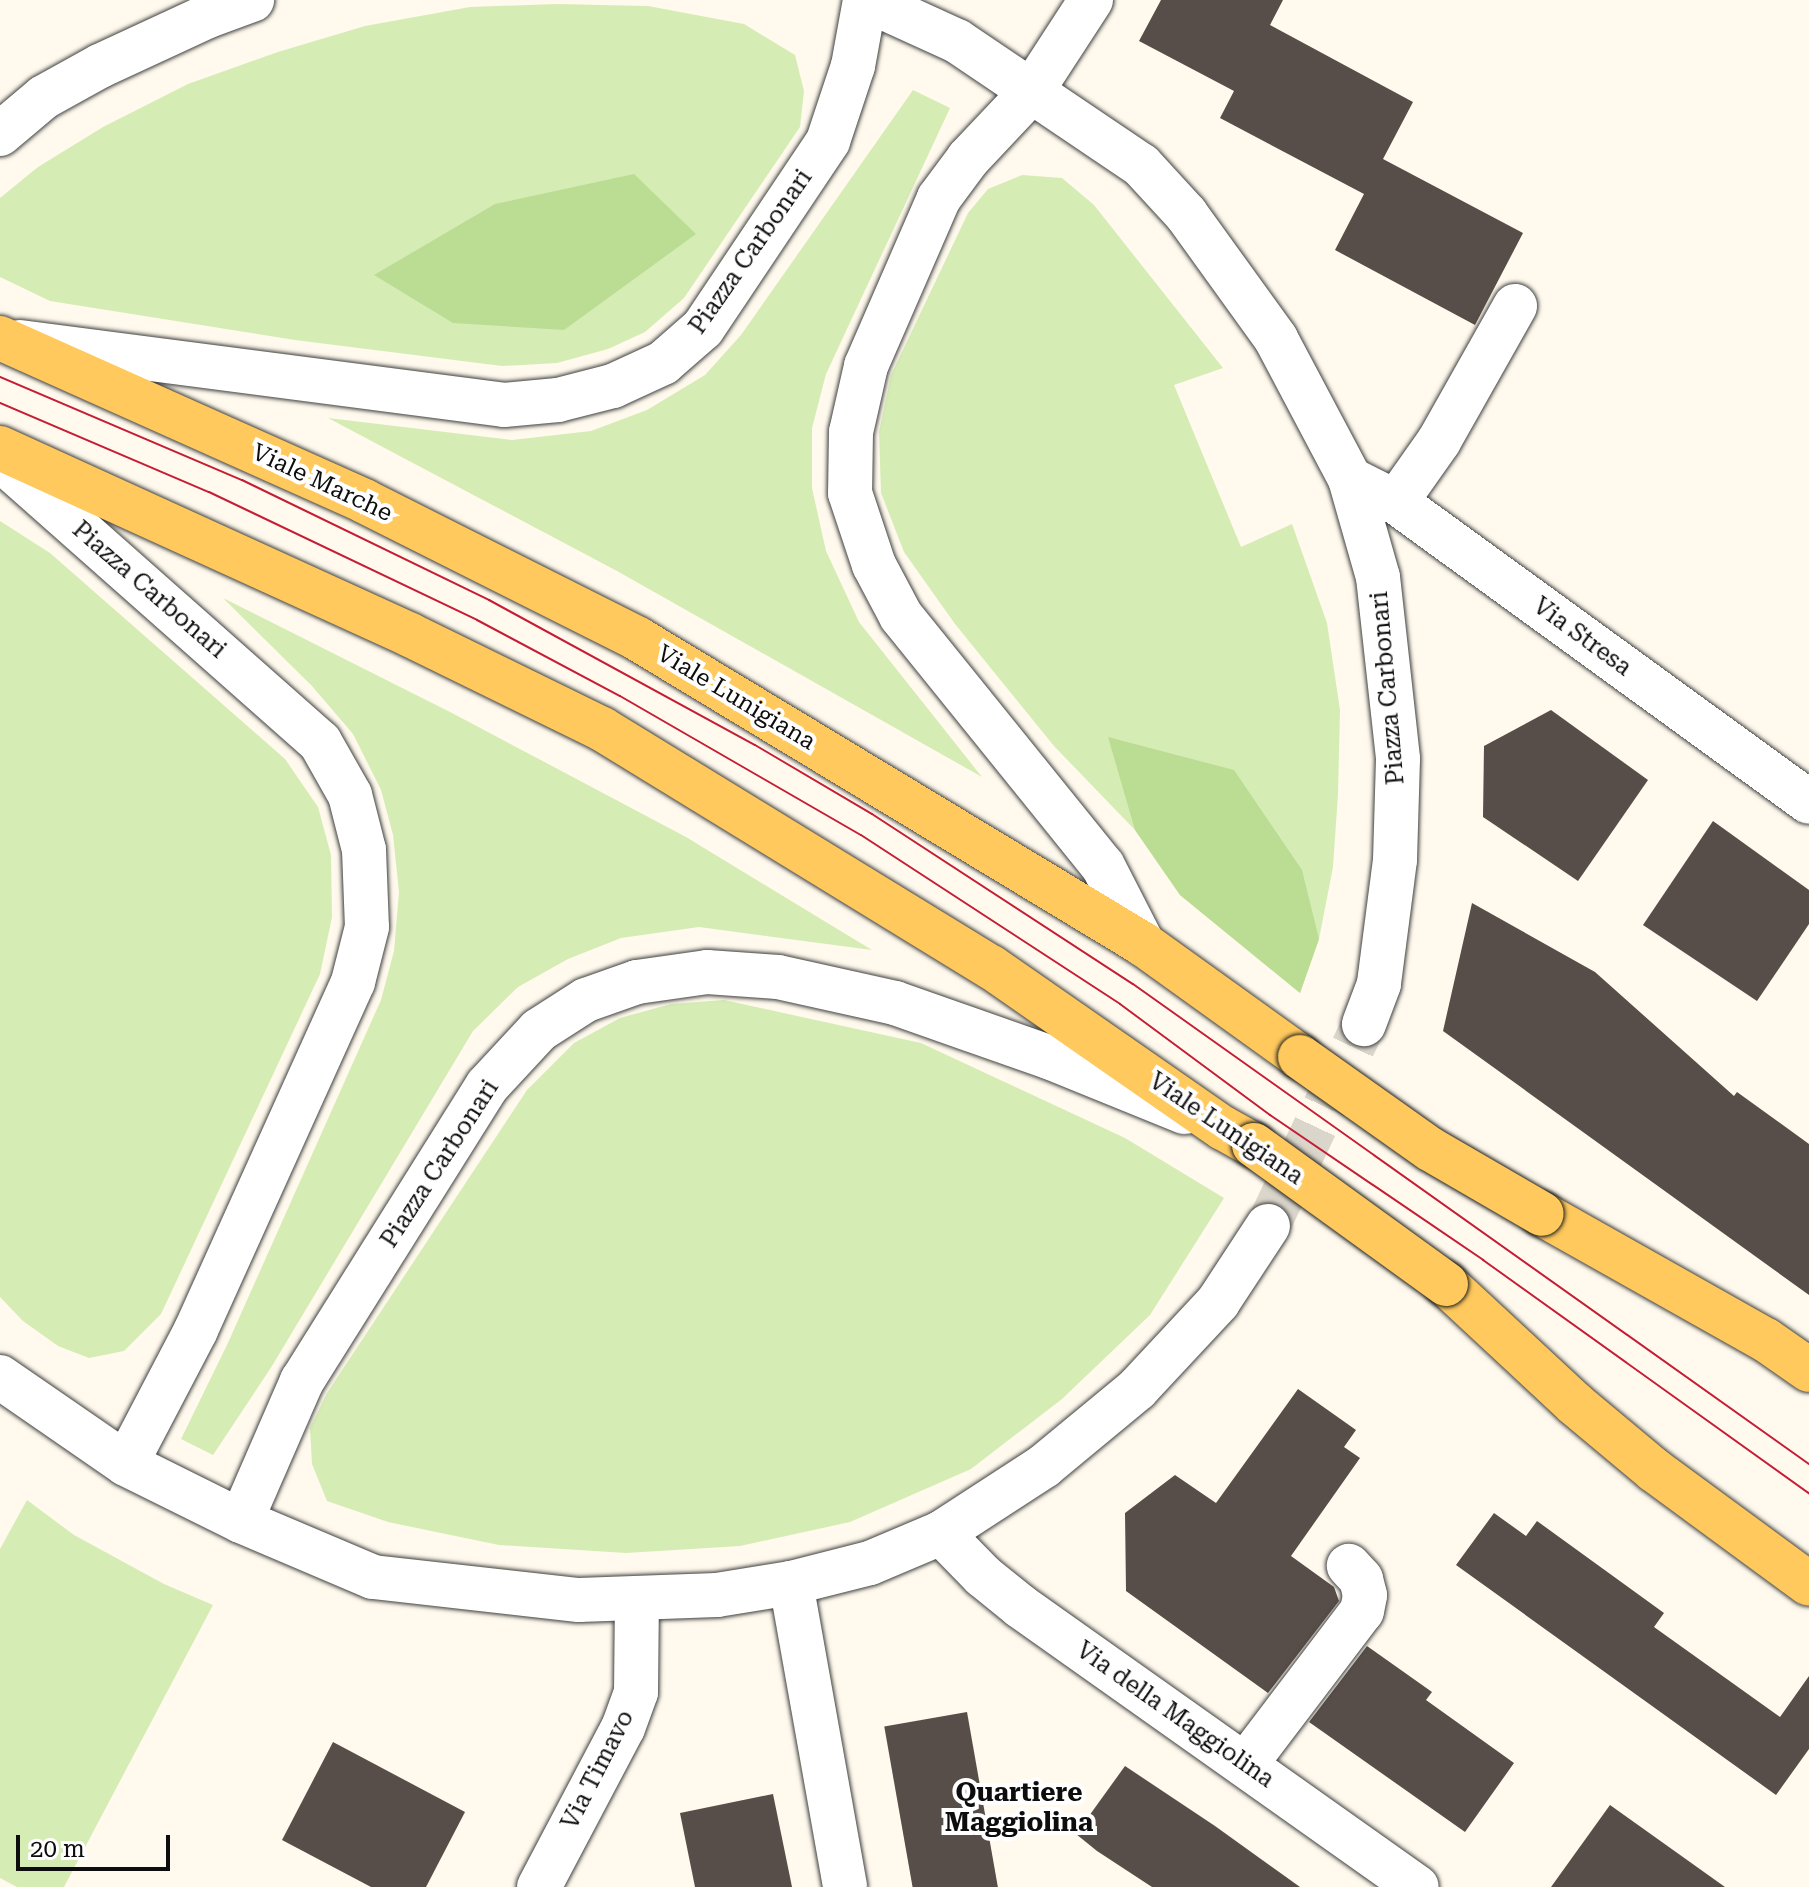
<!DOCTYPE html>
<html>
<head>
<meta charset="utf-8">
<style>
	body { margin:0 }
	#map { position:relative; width:1809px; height:1887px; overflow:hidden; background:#fffaed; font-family:"Roboto Serif",serif }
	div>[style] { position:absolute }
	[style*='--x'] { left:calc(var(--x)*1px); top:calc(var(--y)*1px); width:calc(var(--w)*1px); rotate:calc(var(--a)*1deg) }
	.green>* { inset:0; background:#d6ecb5 }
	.forest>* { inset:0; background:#bbdd93 }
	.building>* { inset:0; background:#574d49; transform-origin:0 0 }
	.minor-tunnel>* { height:44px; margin-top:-22px; transform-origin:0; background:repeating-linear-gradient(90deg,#dbd6cb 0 44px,transparent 0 66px) }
	.roads { filter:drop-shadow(0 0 2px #404040) drop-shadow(0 0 2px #404040) }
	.minor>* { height:44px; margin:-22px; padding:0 22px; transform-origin:22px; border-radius:22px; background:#fff }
	.major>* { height:44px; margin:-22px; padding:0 22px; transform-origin:22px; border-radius:22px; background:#ffc95d }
	.tram>* { height:2px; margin:-1px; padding:0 1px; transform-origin:1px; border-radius:1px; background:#c51d35 }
	.bridges { filter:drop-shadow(0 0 2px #1e1e1e) drop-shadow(0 0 2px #1e1e1e) }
	.major-bridge>* { height:44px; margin:-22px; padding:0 22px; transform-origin:22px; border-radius:22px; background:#ffc95d }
	span { translate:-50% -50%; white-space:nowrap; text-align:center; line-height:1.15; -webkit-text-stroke:8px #fff; paint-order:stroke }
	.street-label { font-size:24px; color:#0d0d0d }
	.neighbourhood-label { font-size:26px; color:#0d0d0d; font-weight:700 }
	.scale { position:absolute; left:16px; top:1835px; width:154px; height:36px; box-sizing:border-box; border:4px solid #0d0d0d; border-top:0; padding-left:10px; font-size:24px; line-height:28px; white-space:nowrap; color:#0d0d0d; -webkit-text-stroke:6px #fff; paint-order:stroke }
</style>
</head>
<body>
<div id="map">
	<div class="green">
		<div style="clip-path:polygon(557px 4px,648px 6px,744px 24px,795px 55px,804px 91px,800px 127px,684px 298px,645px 332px,608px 349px,557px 363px,502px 366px,295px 340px,50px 301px,0 277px,0 198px,38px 167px,103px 127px,188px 84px,278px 52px,365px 26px,470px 7px)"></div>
		<div style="clip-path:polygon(913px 90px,950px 108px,826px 374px,812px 428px,812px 488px,826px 551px,859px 622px,982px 777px,617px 571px,328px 418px,512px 440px,591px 431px,647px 410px,705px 375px,741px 335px)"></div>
		<div style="clip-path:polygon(1022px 175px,1062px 178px,1094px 205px,1223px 368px,1174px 385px,1241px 547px,1292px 524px,1327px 623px,1340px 710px,1338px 794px,1333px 867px,1319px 939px,1300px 993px,1180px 895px,1135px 830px,1054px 746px,955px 624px,904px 552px,881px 493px,879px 432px,891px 375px,968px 213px,988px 189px)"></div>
		<div style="clip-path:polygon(0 521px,50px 553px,285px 759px,318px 807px,331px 855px,332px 917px,320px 974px,161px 1314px,124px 1351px,89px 1358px,58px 1346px,23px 1321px,0 1297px)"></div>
		<div style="clip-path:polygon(223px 598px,452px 713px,686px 837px,872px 950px,699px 927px,621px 938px,568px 959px,518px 987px,473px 1031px,272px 1366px,213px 1455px,181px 1439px,227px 1345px,381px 1000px,394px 951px,399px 892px,393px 835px,381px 790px,353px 734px,312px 686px)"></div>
		<div style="clip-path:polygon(724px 1000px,921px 1043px,1125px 1138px,1224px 1198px,1150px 1315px,1062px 1399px,971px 1469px,850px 1522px,740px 1546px,626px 1553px,499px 1545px,388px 1522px,327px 1501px,312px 1464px,310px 1428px,327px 1393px,527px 1090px,574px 1043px,620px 1018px,671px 1004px)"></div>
		<div style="clip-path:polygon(27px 1500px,74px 1535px,164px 1584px,213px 1605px,64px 1887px,17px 1887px,0 1878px,0 1549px)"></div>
	</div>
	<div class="forest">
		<div style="clip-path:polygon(634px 174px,696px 234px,564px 330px,453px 323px,374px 275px,495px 204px)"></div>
		<div style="clip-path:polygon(1108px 737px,1234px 770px,1302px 870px,1319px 939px,1300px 993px,1180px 895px,1135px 830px)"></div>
	</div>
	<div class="building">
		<div style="clip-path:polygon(1161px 0,1283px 0,1270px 25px,1413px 102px,1383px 159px,1523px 233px,1475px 325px,1335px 250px,1364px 194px,1220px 118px,1234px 91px,1139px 41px)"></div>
		<div style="clip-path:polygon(1551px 710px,1648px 780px,1578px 881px,1483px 817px,1484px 746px)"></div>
		<div style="clip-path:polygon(1713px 821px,1809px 890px,1809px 924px,1757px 1001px,1643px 925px)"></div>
		<div style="clip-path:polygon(1472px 903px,1595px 972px,1734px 1096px,1737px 1092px,1809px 1144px,1809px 1295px,1443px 1031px)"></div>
		<div style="clip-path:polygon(1298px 1389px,1356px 1430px,1344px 1447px,1360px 1458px,1291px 1556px,1334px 1587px,1339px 1601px,1268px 1693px,1126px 1591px,1125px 1513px,1175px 1475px,1216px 1503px)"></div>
		<div style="clip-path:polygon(1494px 1513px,1526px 1536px,1537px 1521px,1664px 1613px,1654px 1627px,1780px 1717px,1809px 1676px,1809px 1749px,1776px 1795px,1456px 1565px)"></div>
		<div style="clip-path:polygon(1367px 1646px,1432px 1692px,1426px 1700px,1514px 1763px,1465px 1832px,1309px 1722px)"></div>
		<div style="left:967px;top:1712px;width:178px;height:84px;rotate:80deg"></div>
		<div style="clip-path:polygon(333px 1742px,465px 1812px,426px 1887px,371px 1887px,282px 1840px)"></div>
		<div style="clip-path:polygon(1125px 1766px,1215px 1826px,1300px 1887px,1152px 1887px,1097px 1851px,1076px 1834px)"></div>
		<div style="clip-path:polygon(773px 1794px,792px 1887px,695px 1887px,680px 1813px)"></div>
		<div style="clip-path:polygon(1610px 1805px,1725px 1887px,1551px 1887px)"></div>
	</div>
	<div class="minor-tunnel">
		<div style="--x:1268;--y:1226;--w:224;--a:-64.6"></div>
	</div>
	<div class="roads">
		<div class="minor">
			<div style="--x:867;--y:0;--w:99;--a:24.5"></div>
			<div style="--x:957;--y:41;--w:222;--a:34"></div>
			<div style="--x:1141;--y:165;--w:67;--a:47.4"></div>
			<div style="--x:1186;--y:214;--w:154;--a:54.2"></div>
			<div style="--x:1276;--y:339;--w:158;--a:62.1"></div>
			<div style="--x:1350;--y:479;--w:102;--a:74.1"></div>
			<div style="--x:1378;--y:577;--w:183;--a:83.7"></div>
			<div style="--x:1398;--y:759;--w:101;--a:91.7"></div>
			<div style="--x:1395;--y:860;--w:125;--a:97.4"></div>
			<div style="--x:1379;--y:984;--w:43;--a:110.6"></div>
			<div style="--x:1091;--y:0;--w:108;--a:123"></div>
			<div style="--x:1032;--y:91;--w:93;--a:133.3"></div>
			<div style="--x:968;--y:159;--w:49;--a:126.6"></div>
			<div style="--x:939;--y:198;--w:183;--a:113.5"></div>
			<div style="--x:866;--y:366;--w:68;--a:102.8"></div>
			<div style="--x:851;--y:432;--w:61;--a:90.9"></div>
			<div style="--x:850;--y:493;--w:76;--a:71.6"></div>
			<div style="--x:874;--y:565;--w:58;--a:62.1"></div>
			<div style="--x:901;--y:616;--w:321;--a:51.1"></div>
			<div style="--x:1103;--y:866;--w:88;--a:62.9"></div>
			<div style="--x:0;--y:134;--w:57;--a:-40.1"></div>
			<div style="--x:44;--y:97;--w:64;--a:-29"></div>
			<div style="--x:100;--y:66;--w:119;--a:-24.8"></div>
			<div style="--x:208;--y:16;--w:47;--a:-20"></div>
			<div style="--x:20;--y:342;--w:488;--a:7.4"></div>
			<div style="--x:504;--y:405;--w:54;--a:-5.3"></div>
			<div style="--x:558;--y:400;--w:57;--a:-14.3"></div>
			<div style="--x:613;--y:386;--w:55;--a:-24.7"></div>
			<div style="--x:663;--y:363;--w:53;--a:-41.2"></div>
			<div style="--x:703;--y:328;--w:225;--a:-56.2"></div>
			<div style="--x:828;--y:141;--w:79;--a:-71.6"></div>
			<div style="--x:853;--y:66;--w:67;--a:-79.7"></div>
			<div style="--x:0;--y:459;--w:427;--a:41.5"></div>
			<div style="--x:320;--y:742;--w:61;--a:60.5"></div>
			<div style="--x:350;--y:795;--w:57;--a:75.7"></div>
			<div style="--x:364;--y:850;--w:77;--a:87.8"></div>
			<div style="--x:367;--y:927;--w:57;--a:104.3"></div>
			<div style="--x:353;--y:982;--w:382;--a:114.3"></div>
			<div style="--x:196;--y:1330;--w:151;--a:117.6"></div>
			<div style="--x:1350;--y:479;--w:51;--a:26.6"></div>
			<div style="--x:1396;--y:502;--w:510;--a:35.99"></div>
			<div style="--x:1396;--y:502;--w:75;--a:-54.8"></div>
			<div style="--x:1439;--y:441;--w:155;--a:-60.6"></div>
			<div style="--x:0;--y:1377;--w:153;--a:34.6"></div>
			<div style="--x:126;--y:1464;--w:128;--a:26.4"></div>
			<div style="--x:241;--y:1521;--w:143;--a:23"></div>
			<div style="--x:373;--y:1577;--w:207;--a:6.4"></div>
			<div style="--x:579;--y:1600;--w:138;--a:-2.1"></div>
			<div style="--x:717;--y:1595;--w:75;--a:-9.2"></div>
			<div style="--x:791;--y:1583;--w:81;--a:-14.2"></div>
			<div style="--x:870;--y:1563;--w:77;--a:-22.9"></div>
			<div style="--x:941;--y:1533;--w:123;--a:-33"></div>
			<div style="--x:1044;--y:1466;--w:121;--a:-39.6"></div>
			<div style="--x:1137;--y:1389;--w:119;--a:-47"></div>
			<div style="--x:1218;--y:1302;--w:91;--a:-56.7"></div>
			<div style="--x:241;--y:1521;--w:153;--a:-66.5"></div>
			<div style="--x:302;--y:1381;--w:348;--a:-57.9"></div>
			<div style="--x:487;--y:1086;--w:76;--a:-47.1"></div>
			<div style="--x:539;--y:1030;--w:56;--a:-32.6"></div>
			<div style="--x:586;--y:1000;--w:54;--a:-19.4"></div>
			<div style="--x:637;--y:982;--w:71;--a:-8.1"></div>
			<div style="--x:707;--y:972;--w:71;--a:4"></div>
			<div style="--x:778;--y:977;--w:120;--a:12.5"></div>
			<div style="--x:895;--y:1003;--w:165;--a:19.4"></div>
			<div style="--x:1051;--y:1058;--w:144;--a:22.1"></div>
			<div style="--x:941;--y:1533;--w:60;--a:45.7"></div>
			<div style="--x:983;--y:1576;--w:48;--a:39"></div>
			<div style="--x:1020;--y:1606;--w:486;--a:35.3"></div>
			<div style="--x:791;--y:1583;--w:309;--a:79.9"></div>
			<div style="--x:1245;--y:1765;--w:193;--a:-52.8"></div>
			<div style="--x:1362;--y:1611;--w:16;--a:-79"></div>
			<div style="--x:1365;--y:1595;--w:16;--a:-104"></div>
			<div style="--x:1361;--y:1579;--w:18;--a:-133"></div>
			<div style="--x:539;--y:1887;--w:180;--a:-62.2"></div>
			<div style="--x:623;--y:1728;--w:38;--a:-70"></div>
			<div style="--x:636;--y:1692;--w:92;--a:-89.4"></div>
		</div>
		<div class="major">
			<div style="--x:0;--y:338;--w:399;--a:24.1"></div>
			<div style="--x:364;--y:501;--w:307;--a:26.7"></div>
			<div style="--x:638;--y:639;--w:590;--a:31.13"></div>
			<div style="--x:1143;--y:944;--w:193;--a:35.7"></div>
			<div style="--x:0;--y:448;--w:451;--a:24.5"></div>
			<div style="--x:410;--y:635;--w:214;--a:26.1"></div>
			<div style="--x:602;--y:729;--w:456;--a:31.5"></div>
			<div style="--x:991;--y:967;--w:282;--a:34.8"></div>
			<div style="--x:1223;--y:1128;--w:35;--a:29"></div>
			<div style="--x:1542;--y:1214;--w:257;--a:29.4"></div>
			<div style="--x:1766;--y:1340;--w:52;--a:34.9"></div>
			<div style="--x:1446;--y:1284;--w:176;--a:42.9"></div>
			<div style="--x:1575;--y:1404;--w:103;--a:39.9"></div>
			<div style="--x:1654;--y:1470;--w:192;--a:36.3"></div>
		</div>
	</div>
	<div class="tram">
		<div style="--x:0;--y:377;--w:263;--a:23.1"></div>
		<div style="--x:242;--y:480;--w:275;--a:25.9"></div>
		<div style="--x:489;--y:600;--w:303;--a:28.6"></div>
		<div style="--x:755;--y:745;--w:136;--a:30.5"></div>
		<div style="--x:872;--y:814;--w:311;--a:33.1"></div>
		<div style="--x:1133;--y:984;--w:829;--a:35.38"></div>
		<div style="--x:0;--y:403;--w:227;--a:23.1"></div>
		<div style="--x:209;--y:492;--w:297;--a:25.5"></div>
		<div style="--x:477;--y:620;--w:162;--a:28"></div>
		<div style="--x:620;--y:696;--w:278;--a:30"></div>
		<div style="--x:861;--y:835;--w:309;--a:33.1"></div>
		<div style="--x:1120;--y:1004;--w:187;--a:36.5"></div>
		<div style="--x:1270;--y:1115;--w:258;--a:34.2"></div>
		<div style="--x:1483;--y:1260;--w:401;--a:35.6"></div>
	</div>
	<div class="bridges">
		<div class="major-bridge">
			<div style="--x:1300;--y:1057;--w:159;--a:35.3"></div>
			<div style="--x:1430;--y:1149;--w:129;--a:30.1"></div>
			<div style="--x:1254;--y:1145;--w:237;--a:35.9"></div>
		</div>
	</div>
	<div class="street-label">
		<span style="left:751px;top:252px;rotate:-55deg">Piazza Carbonari</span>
		<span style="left:322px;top:483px;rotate:25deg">Viale Marche</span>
		<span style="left:149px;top:590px;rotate:41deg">Piazza Carbonari</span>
		<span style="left:1582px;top:637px;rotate:36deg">Via Stresa</span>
		<span style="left:1388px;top:688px;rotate:-95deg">Piazza Carbonari</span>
		<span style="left:736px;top:698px;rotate:31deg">Viale Lunigiana</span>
		<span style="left:1226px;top:1129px;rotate:34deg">Viale Lunigiana</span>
		<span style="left:440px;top:1164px;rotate:-57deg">Piazza Carbonari</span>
		<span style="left:1175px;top:1715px;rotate:35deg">Via della Maggiolina</span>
		<span style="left:598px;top:1770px;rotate:-63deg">Via Timavo</span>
	</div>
	<div class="neighbourhood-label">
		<span style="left:1019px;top:1808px">Quartiere<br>Maggiolina</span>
	</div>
	<div class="scale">20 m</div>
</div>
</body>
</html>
